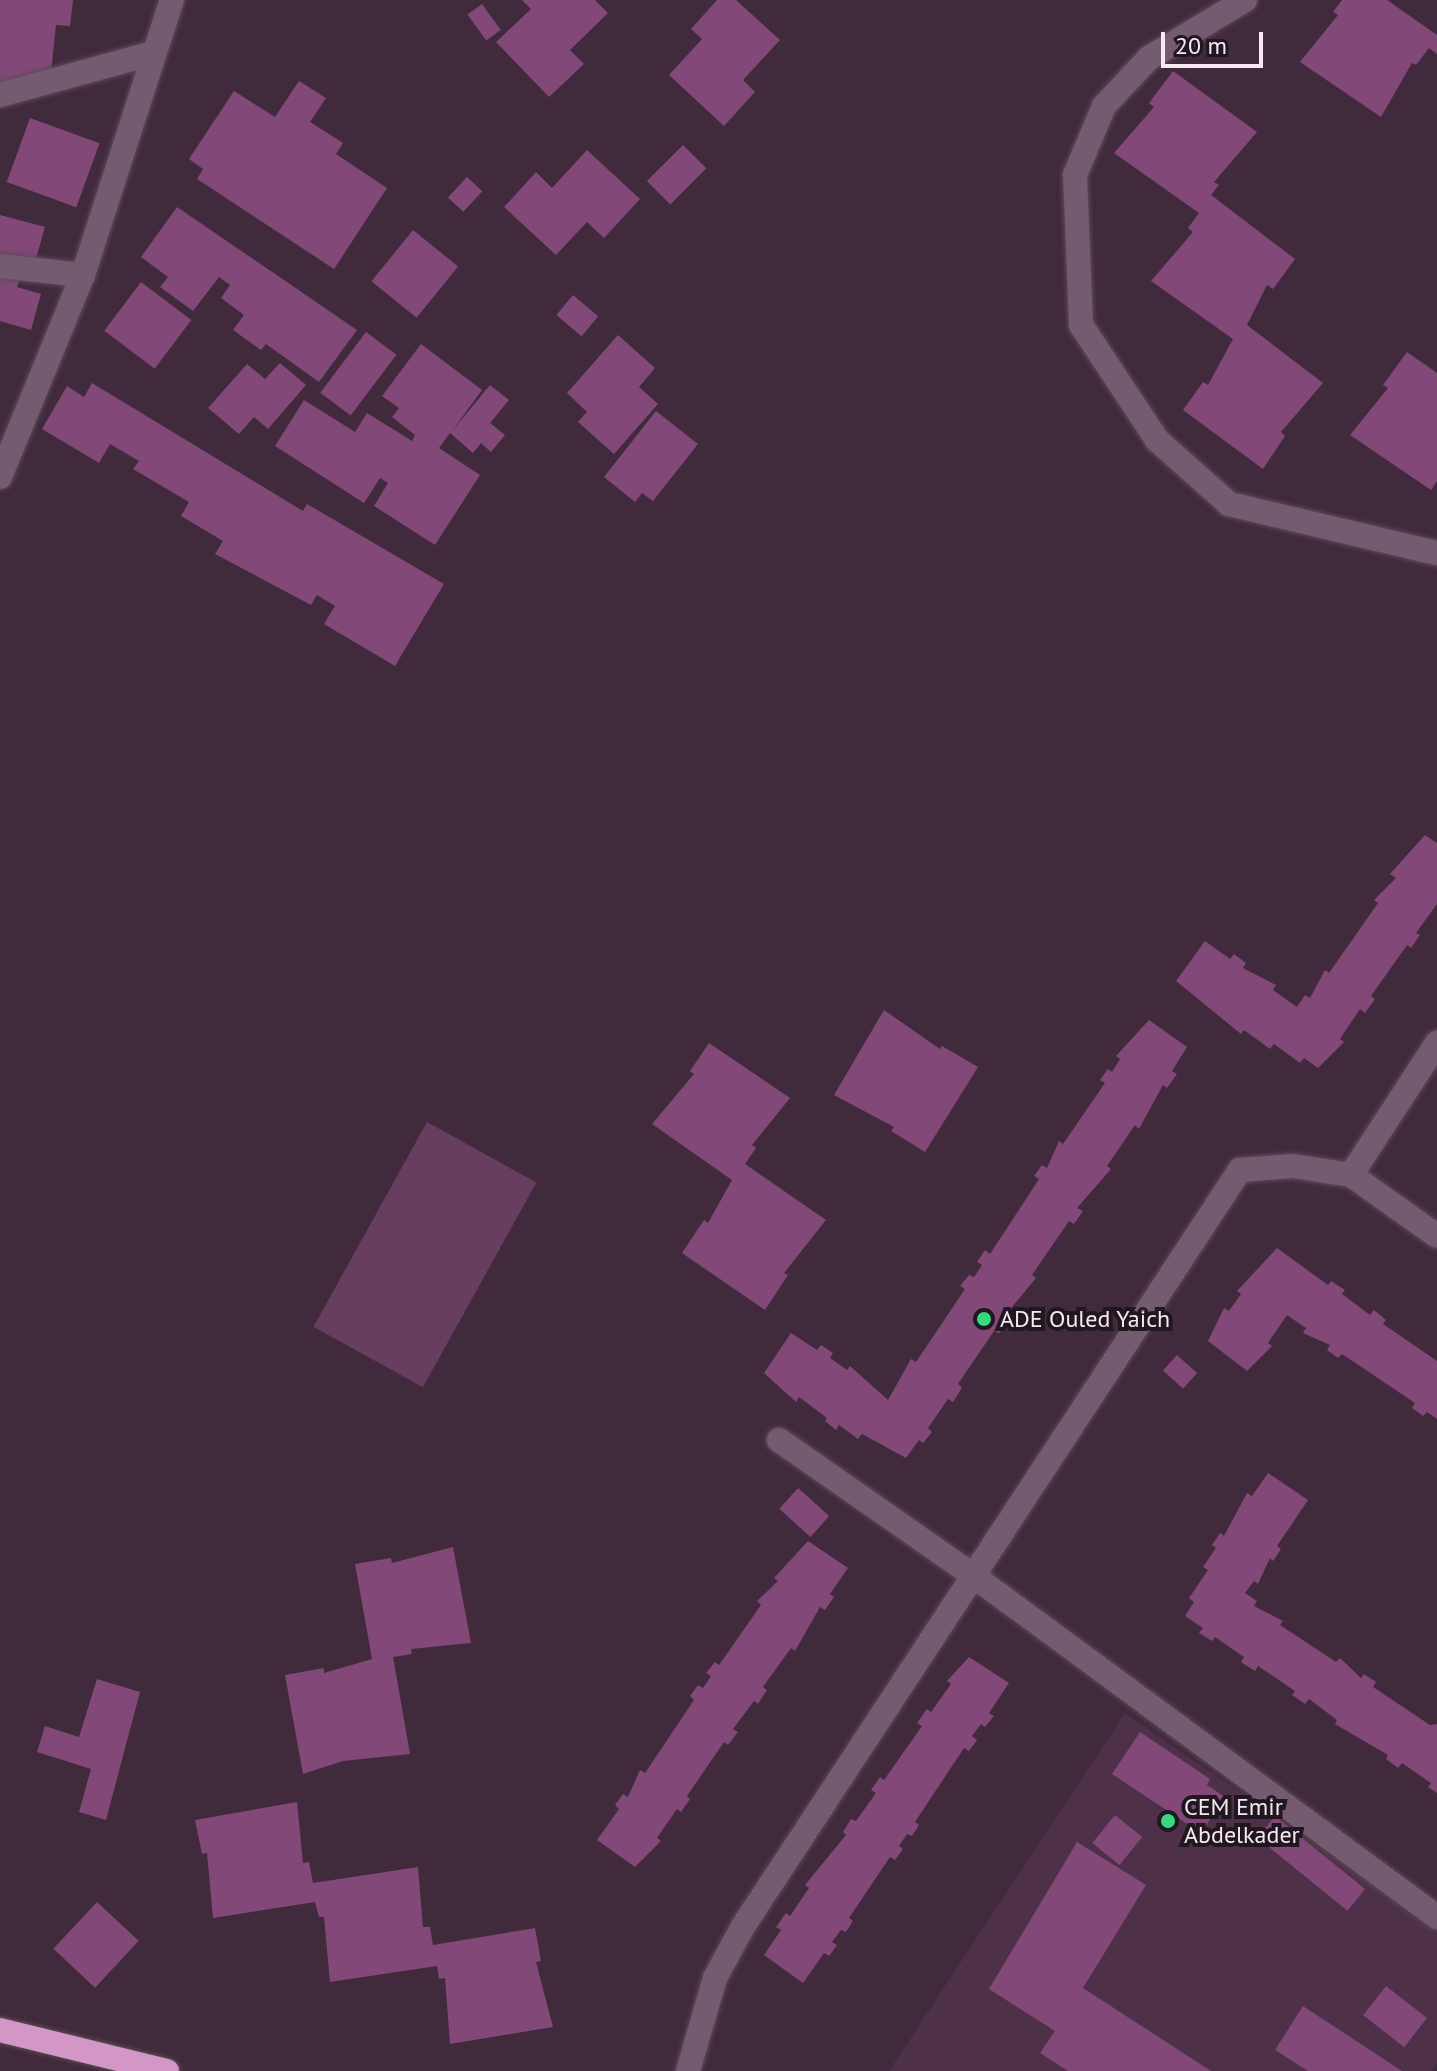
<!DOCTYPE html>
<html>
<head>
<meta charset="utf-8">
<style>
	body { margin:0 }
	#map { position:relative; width:1437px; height:2071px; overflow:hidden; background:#412a3c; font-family:"PT Sans",sans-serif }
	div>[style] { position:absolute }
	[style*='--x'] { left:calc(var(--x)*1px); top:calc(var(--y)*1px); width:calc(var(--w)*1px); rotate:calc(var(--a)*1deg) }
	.built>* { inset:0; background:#4e3148 }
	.green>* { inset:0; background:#683e60; transform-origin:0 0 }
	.building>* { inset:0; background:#824877; transform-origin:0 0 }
	.roads { filter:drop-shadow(0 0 2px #5d4a59) drop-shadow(0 0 2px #5d4a59) }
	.street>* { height:24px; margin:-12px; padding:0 12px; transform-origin:12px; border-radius:12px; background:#755b6f }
	.highway>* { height:24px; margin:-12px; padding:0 12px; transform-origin:12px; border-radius:12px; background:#d396c6 }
	.dots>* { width:22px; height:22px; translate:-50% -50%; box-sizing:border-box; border:4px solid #21171f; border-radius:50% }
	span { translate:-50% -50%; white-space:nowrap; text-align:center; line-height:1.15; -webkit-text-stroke:8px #21171f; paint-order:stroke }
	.poi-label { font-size:24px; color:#f7e8f4 }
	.left { translate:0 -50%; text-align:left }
	.scale { position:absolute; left:1161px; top:32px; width:102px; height:36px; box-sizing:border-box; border:4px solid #f7e8f4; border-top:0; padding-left:10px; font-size:24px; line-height:28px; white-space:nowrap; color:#f7e8f4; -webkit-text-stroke:6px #21171f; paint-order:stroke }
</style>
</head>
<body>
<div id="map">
	<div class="built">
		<div style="clip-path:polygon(1125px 1713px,1437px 1928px,1437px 2063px,1431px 2071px,889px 2071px)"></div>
	</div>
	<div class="green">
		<div style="left:427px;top:1122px;width:125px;height:234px;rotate:29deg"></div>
	</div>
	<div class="building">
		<div style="clip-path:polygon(0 0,73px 0,70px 26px,56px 25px,49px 92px,0 87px)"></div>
		<div style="clip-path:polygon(522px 0,595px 0,608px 13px,570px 50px,584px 64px,549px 97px,496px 42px,531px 9px)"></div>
		<div style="clip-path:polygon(717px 0,736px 0,780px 40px,743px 80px,755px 92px,724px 126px,669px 75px,702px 39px,691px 29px)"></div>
		<div style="clip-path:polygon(1342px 0,1387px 0,1437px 35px,1437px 54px,1429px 48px,1416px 65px,1412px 63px,1381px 117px,1300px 62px,1338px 15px,1333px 12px)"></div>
		<div style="left:482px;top:4px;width:32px;height:18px;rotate:54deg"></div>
		<div style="clip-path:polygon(1173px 71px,1257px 132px,1214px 182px,1219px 185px,1211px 195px,1295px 259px,1273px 289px,1267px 285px,1247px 325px,1323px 383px,1281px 432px,1285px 436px,1263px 469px,1183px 410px,1203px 382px,1208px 385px,1233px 339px,1151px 281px,1193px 232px,1188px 228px,1199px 213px,1114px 153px,1154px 107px,1149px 103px)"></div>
		<div style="clip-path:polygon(299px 81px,326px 98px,310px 122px,343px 143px,336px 154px,387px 188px,334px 269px,197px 179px,203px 169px,189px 159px,234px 91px,275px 117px)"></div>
		<div style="left:30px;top:118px;width:74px;height:68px;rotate:20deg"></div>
		<div style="left:683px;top:145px;width:33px;height:51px;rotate:45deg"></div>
		<div style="clip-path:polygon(587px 150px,640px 199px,604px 238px,587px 222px,556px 255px,504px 207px,536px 172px,552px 188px)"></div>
		<div style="left:467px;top:177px;width:21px;height:28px;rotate:43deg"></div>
		<div style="clip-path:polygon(177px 207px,357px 330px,319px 382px,266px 344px,261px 350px,233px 330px,244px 315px,221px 298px,230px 285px,219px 277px,193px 311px,160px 287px,168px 277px,141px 257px)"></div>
		<div style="clip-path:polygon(0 215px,45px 227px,31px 276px,21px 274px,17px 287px,41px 294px,31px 330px,0 321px)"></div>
		<div style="left:413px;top:230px;width:58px;height:66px;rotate:39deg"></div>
		<div style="left:141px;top:282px;width:63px;height:61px;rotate:37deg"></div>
		<div style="left:573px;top:295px;width:33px;height:26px;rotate:40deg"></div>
		<div style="left:366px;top:332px;width:38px;height:76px;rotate:37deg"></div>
		<div style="clip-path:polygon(618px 335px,655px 368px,639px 387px,658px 404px,614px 454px,578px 422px,587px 412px,567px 393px)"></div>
		<div style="clip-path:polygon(421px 344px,482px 390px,452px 431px,490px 385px,509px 400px,490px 423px,505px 435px,491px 452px,481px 443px,473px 453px,450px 433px,439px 448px,480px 475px,435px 545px,374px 506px,388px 483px,380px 478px,364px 503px,275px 446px,304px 400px,355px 432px,367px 413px,412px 441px,415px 435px,392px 417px,399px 408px,382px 396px)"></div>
		<div style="clip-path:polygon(1407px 352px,1437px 373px,1437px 481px,1431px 490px,1350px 435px,1388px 388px,1383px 385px)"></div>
		<div style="clip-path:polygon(280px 363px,306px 385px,268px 429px,254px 417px,239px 434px,208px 408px,247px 364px,265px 379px)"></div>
		<div style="clip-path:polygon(92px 383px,303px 511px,307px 504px,444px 584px,395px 666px,324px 624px,335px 606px,317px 595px,311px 605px,215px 554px,223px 541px,181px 516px,189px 502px,133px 469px,139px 461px,110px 444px,99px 463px,42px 429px,67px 386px,84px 397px)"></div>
		<div style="clip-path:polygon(656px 411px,698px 444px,653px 501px,642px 493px,635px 502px,604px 477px)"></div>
		<div style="clip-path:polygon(1425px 835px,1437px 843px,1437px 904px,1416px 933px,1420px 935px,1411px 948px,1407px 945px,1371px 996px,1375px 999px,1365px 1013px,1360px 1009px,1340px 1039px,1344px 1042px,1318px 1068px,1304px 1058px,1300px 1063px,1274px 1044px,1270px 1049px,1244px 1030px,1241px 1034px,1176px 981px,1205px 941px,1230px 959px,1234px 954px,1246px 963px,1243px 968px,1276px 985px,1273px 990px,1297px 1007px,1305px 995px,1310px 998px,1325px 970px,1329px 973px,1378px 903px,1374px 900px,1396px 878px,1390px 874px)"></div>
		<div style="clip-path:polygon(884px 1010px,940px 1049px,942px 1046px,978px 1067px,925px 1152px,891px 1131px,894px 1127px,834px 1095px)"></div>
		<div style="clip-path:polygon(1149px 1020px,1187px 1047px,1172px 1071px,1177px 1074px,1167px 1088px,1163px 1085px,1139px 1129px,1135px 1125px,1107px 1166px,1111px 1169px,1077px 1208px,1083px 1211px,1074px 1224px,1069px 1221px,1032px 1275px,1036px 1278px,1003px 1318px,1008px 1321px,999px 1333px,994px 1331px,958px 1384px,962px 1388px,953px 1402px,948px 1399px,928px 1428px,932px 1432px,923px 1443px,919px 1440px,906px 1458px,862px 1434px,858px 1439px,839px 1425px,836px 1430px,825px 1421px,827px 1418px,799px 1397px,796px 1402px,764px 1373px,791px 1333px,817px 1350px,821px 1345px,833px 1353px,830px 1358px,847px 1370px,850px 1366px,888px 1400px,911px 1359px,916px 1362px,965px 1289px,960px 1286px,969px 1275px,974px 1277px,982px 1265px,977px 1262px,985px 1250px,990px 1254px,1039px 1179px,1034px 1176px,1042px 1165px,1047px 1168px,1059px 1141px,1063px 1144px,1105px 1083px,1100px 1080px,1108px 1069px,1112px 1072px,1120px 1059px,1116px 1056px)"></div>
		<div style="clip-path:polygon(709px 1043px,790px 1098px,752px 1145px,756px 1148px,745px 1164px,826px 1220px,784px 1273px,788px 1275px,765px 1310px,682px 1253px,704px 1220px,708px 1223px,732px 1180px,652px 1124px,694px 1074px,690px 1071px)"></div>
		<div style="clip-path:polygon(1277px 1248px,1328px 1285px,1331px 1281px,1345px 1290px,1342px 1294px,1370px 1315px,1374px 1310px,1386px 1320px,1383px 1324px,1437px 1361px,1437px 1419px,1427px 1412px,1423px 1416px,1412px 1408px,1415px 1403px,1342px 1354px,1338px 1358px,1327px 1350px,1330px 1345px,1303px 1333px,1306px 1328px,1287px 1315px,1268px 1343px,1272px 1346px,1247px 1371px,1208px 1341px,1224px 1308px,1229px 1311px,1241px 1294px,1237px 1291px)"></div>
		<div style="left:1177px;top:1355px;width:27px;height:21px;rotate:42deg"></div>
		<div style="clip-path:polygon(1268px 1473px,1308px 1500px,1277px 1546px,1281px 1549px,1273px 1561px,1270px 1558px,1258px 1584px,1254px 1581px,1245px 1593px,1257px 1601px,1254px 1606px,1283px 1621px,1280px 1625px,1336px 1662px,1340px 1658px,1361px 1678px,1364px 1674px,1376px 1682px,1373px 1687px,1430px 1725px,1437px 1724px,1437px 1793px,1428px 1787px,1431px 1783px,1402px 1763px,1398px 1768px,1386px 1759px,1388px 1755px,1335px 1724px,1337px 1720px,1309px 1699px,1305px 1704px,1292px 1695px,1295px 1691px,1258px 1666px,1255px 1671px,1241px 1662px,1244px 1657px,1215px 1637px,1212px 1641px,1199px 1633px,1203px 1628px,1185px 1616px,1194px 1602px,1189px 1598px,1208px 1570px,1203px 1567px,1216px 1548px,1212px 1545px,1220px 1533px,1224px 1536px,1247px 1493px,1252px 1496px)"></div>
		<div style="left:798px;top:1488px;width:42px;height:28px;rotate:42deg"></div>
		<div style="clip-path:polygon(808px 1541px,848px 1568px,830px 1594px,834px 1597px,825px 1610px,820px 1607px,795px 1651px,791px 1648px,763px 1687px,767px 1690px,758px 1704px,754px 1701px,733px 1729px,738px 1732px,728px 1745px,724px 1742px,687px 1796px,690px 1799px,681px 1812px,677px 1809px,657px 1838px,661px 1841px,635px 1867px,597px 1840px,619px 1809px,615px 1805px,623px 1794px,628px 1797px,640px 1770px,645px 1773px,694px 1700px,690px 1696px,698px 1685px,703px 1688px,711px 1676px,706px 1673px,715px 1662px,719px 1665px,761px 1605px,757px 1601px,778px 1581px,774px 1578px)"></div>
		<div style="clip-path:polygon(453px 1547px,471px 1643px,411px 1649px,412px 1654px,393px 1657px,410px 1754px,343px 1761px,303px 1774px,285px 1675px,324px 1668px,324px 1673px,372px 1659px,355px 1564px,391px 1558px,392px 1563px)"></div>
		<div style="clip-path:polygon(969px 1657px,1009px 1683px,989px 1713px,994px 1716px,985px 1727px,981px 1724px,972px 1736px,977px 1740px,969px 1751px,964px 1748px,915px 1822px,919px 1825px,912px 1836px,907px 1834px,899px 1846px,903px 1849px,895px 1860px,890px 1857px,849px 1918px,853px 1921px,846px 1932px,841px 1930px,832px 1942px,837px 1945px,829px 1956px,824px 1953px,803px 1983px,764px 1955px,781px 1930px,776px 1927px,786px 1913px,790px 1916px,809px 1888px,805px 1885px,846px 1835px,843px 1832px,851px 1819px,856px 1821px,876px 1793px,871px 1790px,880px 1777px,884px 1780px,922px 1726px,917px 1723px,927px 1709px,931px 1712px,951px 1684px,947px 1681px)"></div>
		<div style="clip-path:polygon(97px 1679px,140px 1692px,106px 1820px,79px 1812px,91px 1769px,37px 1752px,45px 1726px,79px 1737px)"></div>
		<div style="clip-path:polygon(1140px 1732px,1210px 1779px,1207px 1785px,1225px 1797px,1201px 1833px,1112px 1774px)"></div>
		<div style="clip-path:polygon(297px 1802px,303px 1863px,309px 1862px,313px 1883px,418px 1867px,423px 1927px,430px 1927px,433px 1945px,535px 1928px,541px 1961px,536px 1962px,553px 2027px,450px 2044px,445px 1978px,439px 1979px,437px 1966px,330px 1982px,324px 1917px,319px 1917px,315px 1902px,213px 1918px,207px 1853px,202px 1854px,195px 1820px)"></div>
		<div style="left:1115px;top:1815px;width:35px;height:36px;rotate:39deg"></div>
		<div style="left:1275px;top:1816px;width:116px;height:28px;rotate:39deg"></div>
		<div style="clip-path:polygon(1077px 1842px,1146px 1885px,1083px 1988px,1211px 2071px,1068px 2071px,1040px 2053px,1055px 2031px,989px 1989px)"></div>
		<div style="left:97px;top:1902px;width:57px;height:64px;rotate:43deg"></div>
		<div style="left:1386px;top:1986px;width:52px;height:37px;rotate:38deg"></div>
		<div style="clip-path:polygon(1303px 2006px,1402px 2071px,1308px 2071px,1275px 2050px)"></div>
	</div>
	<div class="roads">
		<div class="street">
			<div style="--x:1245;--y:0;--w:112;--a:148.9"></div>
			<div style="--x:1149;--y:58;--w:66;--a:133.2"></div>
			<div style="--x:1104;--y:106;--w:75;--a:112.8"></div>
			<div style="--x:1075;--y:175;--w:150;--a:87.7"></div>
			<div style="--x:1081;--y:325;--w:138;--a:56.5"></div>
			<div style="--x:1157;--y:440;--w:96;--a:41.6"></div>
			<div style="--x:1229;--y:504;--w:214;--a:13.3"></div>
			<div style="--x:0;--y:95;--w:160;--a:-15.3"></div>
			<div style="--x:0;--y:266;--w:83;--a:6.2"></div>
			<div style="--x:0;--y:477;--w:218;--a:-67.7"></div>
			<div style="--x:83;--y:275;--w:289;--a:-72.1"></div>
			<div style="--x:1351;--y:1175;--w:158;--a:-56.9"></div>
			<div style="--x:779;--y:1440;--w:234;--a:34.9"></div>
			<div style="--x:971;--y:1574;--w:579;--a:36.35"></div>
			<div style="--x:688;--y:2071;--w:97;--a:-73.8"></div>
			<div style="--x:715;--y:1978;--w:57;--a:-61.6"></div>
			<div style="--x:742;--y:1928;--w:907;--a:-56.7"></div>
			<div style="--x:1240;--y:1170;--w:53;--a:-4.3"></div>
			<div style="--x:1293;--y:1166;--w:59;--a:8.8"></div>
			<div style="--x:1351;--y:1175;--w:105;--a:35.3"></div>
		</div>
		<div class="highway">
			<div style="--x:0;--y:2030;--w:172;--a:13.8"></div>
		</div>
	</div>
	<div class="dots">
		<div style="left:984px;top:1319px;background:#36d880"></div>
		<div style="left:1168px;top:1821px;background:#36d880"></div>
	</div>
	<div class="poi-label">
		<span class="left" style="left:1000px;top:1319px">ADE Ouled Yaich</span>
		<span class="left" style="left:1184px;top:1821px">CEM Emir<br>Abdelkader</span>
	</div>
	<div class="scale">20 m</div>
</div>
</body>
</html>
